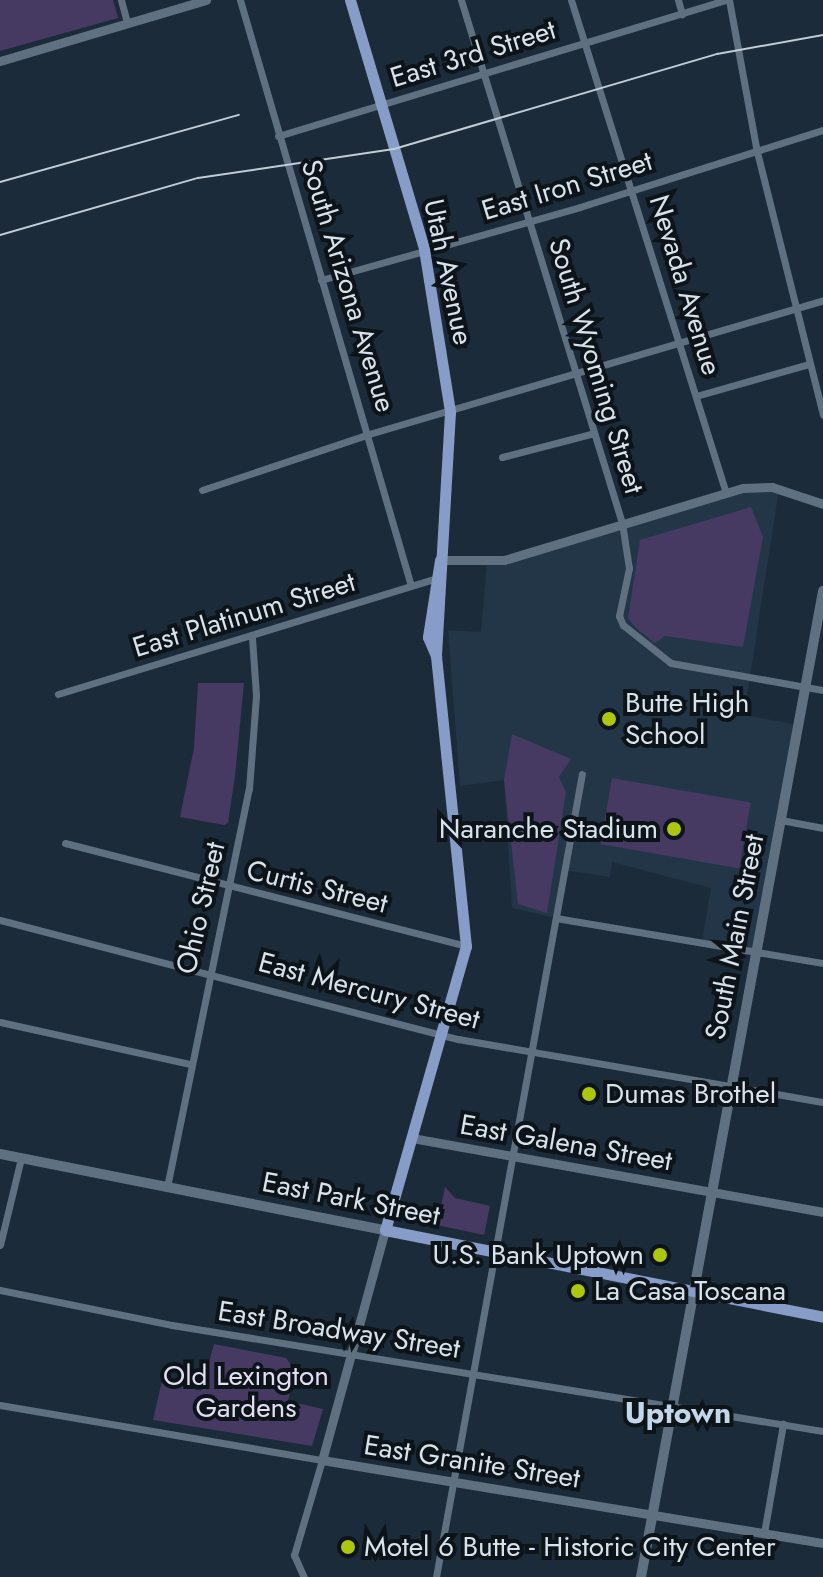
<!DOCTYPE html>
<html>
<head>
<meta charset="utf-8">
<style>
	body { margin:0 }
	#map { position:relative; width:823px; height:1577px; overflow:hidden; background:#1c2b39; font-family:Jost,sans-serif }
	div>[style] { position:absolute }
	[style*='--x'] { left:calc(var(--x)*1px); top:calc(var(--y)*1px); width:calc(var(--w)*1px); rotate:calc(var(--a)*1deg) }
	.built>* { inset:0; background:#223648 }
	.green>* { inset:0; background:#463a62; transform-origin:0 0 }
	.minor>* { height:7px; margin:-3.5px; padding:0 3.5px; transform-origin:3.5px; border-radius:3.5px; background:#5f7180 }
	.tertiary>* { height:9px; margin:-4.5px; padding:0 4.5px; transform-origin:4.5px; border-radius:4.5px; background:#5f7180 }
	.secondary>* { height:10px; margin:-5px; padding:0 5px; transform-origin:5px; border-radius:5px; background:#5f7180 }
	.primary>* { height:11px; margin:-5.5px; padding:0 5.5px; transform-origin:5.5px; border-radius:5.5px; background:#889cc8 }
	.rail>* { height:2px; margin:-1px; padding:0 1px; transform-origin:1px; border-radius:1px; background:#c1ccd6 }
	.dots>* { width:22px; height:22px; translate:-50% -50%; box-sizing:border-box; border:4px solid #0c1319; border-radius:50% }
	span { translate:-50% -50%; white-space:nowrap; text-align:center; line-height:1.15; -webkit-text-stroke:8px #0c1319; paint-order:stroke }
	.street-label { font-size:28px; color:#d8e2eb }
	.poi-label { font-size:28px; color:#d8e2eb }
	.left { translate:0 -50%; text-align:left }
	.right { translate:-100% -50%; text-align:right }
	.park-label { font-size:28px; color:#e2ddf2 }
	.neighbourhood-label { font-size:30px; color:#c4d7e9; font-weight:700 }
</style>
</head>
<body>
<div id="map">
	<div class="built">
		<div style="clip-path:polygon(756px 486px,779px 489px,744px 715px,798px 725px,756px 951px,702px 942px,711px 888px,612px 862px,610px 877px,565px 870px,556px 918px,512px 908px,504px 780px,460px 786px,448px 630px,481px 632px,487px 563px)"></div>
	</div>
	<div class="green">
		<div style="clip-path:polygon(0 0,113px 0,118px 18px,0 51px)"></div>
		<div style="clip-path:polygon(751px 507px,763px 537px,743px 647px,665px 636px,655px 643px,636px 628px,628px 618px,640px 540px)"></div>
		<div style="clip-path:polygon(198px 683px,244px 683px,235px 776px,228px 823px,224px 825px,180px 817px,194px 748px)"></div>
		<div style="clip-path:polygon(512px 734px,571px 759px,559px 777px,566px 792px,547px 913px,518px 904px,504px 780px)"></div>
		<div style="left:612px;top:778px;width:141px;height:67px;rotate:10deg"></div>
		<div style="clip-path:polygon(445px 1187px,455px 1198px,490px 1206px,484px 1235px,437px 1225px)"></div>
		<div style="clip-path:polygon(214px 1344px,286px 1358px,295px 1370px,288px 1401px,323px 1409px,312px 1446px,153px 1420px,162px 1381px,201px 1391px)"></div>
	</div>
	<div class="minor">
		<div style="--x:121;--y:0;--w:23;--a:75"></div>
		<div style="--x:240;--y:0;--w:610;--a:73.73"></div>
		<div style="--x:461;--y:0;--w:547;--a:72.89"></div>
		<div style="--x:622;--y:523;--w:46;--a:81.2"></div>
		<div style="--x:629;--y:568;--w:49;--a:101.8"></div>
		<div style="--x:619;--y:616;--w:10;--a:66"></div>
		<div style="--x:623;--y:625;--w:61;--a:38.4"></div>
		<div style="--x:671;--y:663;--w:154;--a:10.1"></div>
		<div style="--x:571;--y:0;--w:517;--a:72.55"></div>
		<div style="--x:678;--y:0;--w:15;--a:74"></div>
		<div style="--x:729;--y:0;--w:155;--a:79.6"></div>
		<div style="--x:757;--y:152;--w:271;--a:75.9"></div>
		<div style="--x:278;--y:136;--w:469;--a:-16.9"></div>
		<div style="--x:321;--y:280;--w:269;--a:-15.7"></div>
		<div style="--x:580;--y:207;--w:255;--a:-17.6"></div>
		<div style="--x:696;--y:396;--w:117;--a:-15.8"></div>
		<div style="--x:502;--y:457;--w:92;--a:-14.5"></div>
		<div style="--x:202;--y:490;--w:176;--a:-18.5"></div>
		<div style="--x:369;--y:434;--w:473;--a:-16.4"></div>
		<div style="--x:58;--y:694;--w:396;--a:-17"></div>
		<div style="--x:781;--y:820;--w:43;--a:10.8"></div>
		<div style="--x:65;--y:843;--w:414;--a:14.4"></div>
		<div style="--x:556;--y:918;--w:271;--a:9.6"></div>
		<div style="--x:0;--y:920;--w:473;--a:14.6"></div>
		<div style="--x:458;--y:1039;--w:370;--a:9.8"></div>
		<div style="--x:0;--y:1022;--w:195;--a:12.5"></div>
		<div style="--x:167;--y:1187;--w:406;--a:-78.4"></div>
		<div style="--x:249;--y:789;--w:94;--a:-85.7"></div>
		<div style="--x:256;--y:695;--w:57;--a:-94"></div>
		<div style="--x:0;--y:1245;--w:89;--a:-76.4"></div>
		<div style="--x:0;--y:1290;--w:176;--a:11.5"></div>
		<div style="--x:172;--y:1325;--w:660;--a:9.25"></div>
		<div style="--x:0;--y:1405;--w:327;--a:9.7"></div>
		<div style="--x:322;--y:1460;--w:99;--a:106.4"></div>
		<div style="--x:294;--y:1555;--w:24;--a:66"></div>
		<div style="--x:764;--y:1533;--w:111;--a:-80.1"></div>
		<div style="--x:436;--y:1577;--w:816;--a:-79.7"></div>
	</div>
	<div class="tertiary">
		<div style="--x:0;--y:61;--w:215;--a:-16.5"></div>
		<div style="--x:440;--y:560;--w:64;--a:0"></div>
		<div style="--x:504;--y:560;--w:250;--a:-16.8"></div>
		<div style="--x:743;--y:488;--w:29;--a:-2"></div>
		<div style="--x:772;--y:487;--w:54;--a:18.4"></div>
		<div style="--x:412;--y:1138;--w:418;--a:10.2"></div>
		<div style="--x:385;--y:1230;--w:238;--a:105.3"></div>
		<div style="--x:322;--y:1460;--w:508;--a:9.41"></div>
	</div>
	<div class="secondary">
		<div style="--x:0;--y:1154;--w:392;--a:11.2"></div>
		<div style="--x:641;--y:1577;--w:1003;--a:-79.54"></div>
	</div>
	<div class="primary">
		<div style="--x:350;--y:0;--w:260;--a:73.4"></div>
		<div style="--x:424;--y:249;--w:165;--a:80.9"></div>
		<div style="--x:450;--y:412;--w:244;--a:93.3"></div>
		<div style="--x:440;--y:560;--w:78;--a:98.9"></div>
		<div style="--x:428;--y:637;--w:21;--a:67"></div>
		<div style="--x:436;--y:656;--w:292;--a:84.1"></div>
		<div style="--x:466;--y:946;--w:295;--a:105.9"></div>
		<div style="--x:385;--y:1230;--w:447;--a:11.2"></div>
	</div>
	<div class="rail">
		<div style="--x:0;--y:182;--w:248;--a:-15.7"></div>
		<div style="--x:0;--y:235;--w:206;--a:-16.1"></div>
		<div style="--x:198;--y:178;--w:198;--a:-8.4"></div>
		<div style="--x:394;--y:149;--w:337;--a:-16.4"></div>
		<div style="--x:717;--y:54;--w:108;--a:-10.2"></div>
	</div>
	<div class="dots">
		<div style="left:609px;top:719px;background:#adc60f"></div>
		<div style="left:674px;top:829px;background:#adc60f"></div>
		<div style="left:589px;top:1094px;background:#adc60f"></div>
		<div style="left:660px;top:1255px;background:#adc60f"></div>
		<div style="left:578px;top:1291px;background:#adc60f"></div>
		<div style="left:348px;top:1547px;background:#adc60f"></div>
	</div>
	<div class="street-label">
		<span style="left:473px;top:54px;rotate:-17deg">East 3rd Street</span>
		<span style="left:567px;top:186px;rotate:-17deg">East Iron Street</span>
		<span style="left:448px;top:272px;rotate:78deg">Utah Avenue</span>
		<span style="left:685px;top:285px;rotate:73deg">Nevada Avenue</span>
		<span style="left:348px;top:286px;rotate:73deg">South Arizona Avenue</span>
		<span style="left:596px;top:366px;rotate:73deg">South Wyoming Street</span>
		<span style="left:244px;top:615px;rotate:-17deg">East Platinum Street</span>
		<span style="left:317px;top:887px;rotate:14deg">Curtis Street</span>
		<span style="left:201px;top:908px;rotate:-77deg">Ohio Street</span>
		<span style="left:735px;top:937px;rotate:-79deg">South Main Street</span>
		<span style="left:369px;top:991px;rotate:15deg">East Mercury Street</span>
		<span style="left:566px;top:1143px;rotate:10deg">East Galena Street</span>
		<span style="left:351px;top:1199px;rotate:11deg">East Park Street</span>
		<span style="left:339px;top:1330px;rotate:9deg">East Broadway Street</span>
		<span style="left:472px;top:1462px;rotate:9deg">East Granite Street</span>
	</div>
	<div class="poi-label">
		<span class="left" style="left:625px;top:719px">Butte High<br>School</span>
		<span class="right" style="left:658px;top:829px">Naranche Stadium</span>
		<span class="left" style="left:605px;top:1094px">Dumas Brothel</span>
		<span class="right" style="left:644px;top:1255px">U.S. Bank Uptown</span>
		<span class="left" style="left:594px;top:1291px">La Casa Toscana</span>
		<span class="left" style="left:364px;top:1547px">Motel 6 Butte - Historic City Center</span>
	</div>
	<div class="park-label">
		<span style="left:246px;top:1392px">Old Lexington<br>Gardens</span>
	</div>
	<div class="neighbourhood-label">
		<span style="left:678px;top:1413px">Uptown</span>
	</div>
</div>
</body>
</html>
